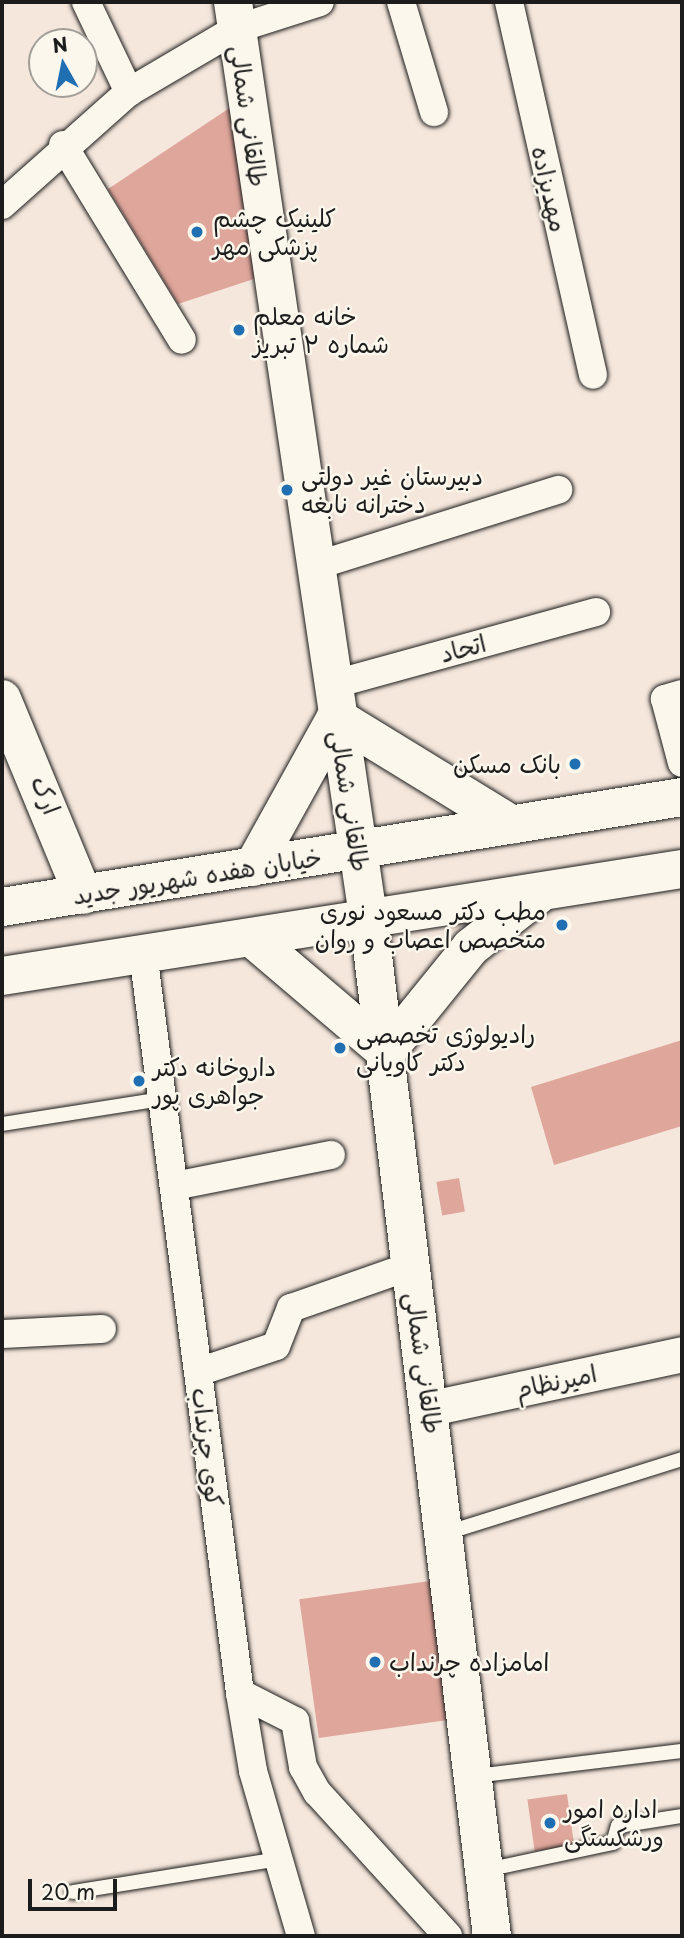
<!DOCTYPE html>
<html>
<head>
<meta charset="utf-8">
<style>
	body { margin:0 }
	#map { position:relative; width:684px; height:1938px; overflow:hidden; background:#f5e7dc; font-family:"Playpen Sans","Playpen Sans Arabic",sans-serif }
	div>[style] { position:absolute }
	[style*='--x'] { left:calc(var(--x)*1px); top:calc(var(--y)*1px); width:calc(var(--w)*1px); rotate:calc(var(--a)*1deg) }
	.building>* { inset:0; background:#dfa69b; transform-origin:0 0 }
	.roads { filter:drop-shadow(0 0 2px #1c1c1c) drop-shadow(0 0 2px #1c1c1c) }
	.service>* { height:14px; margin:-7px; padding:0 7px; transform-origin:7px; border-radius:7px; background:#fbf7ec }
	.minor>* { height:28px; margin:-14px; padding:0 14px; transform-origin:14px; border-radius:14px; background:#fbf7ec }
	.tertiary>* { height:35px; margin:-17.5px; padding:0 17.5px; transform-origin:17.5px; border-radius:17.5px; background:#fbf7ec }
	.secondary>* { height:38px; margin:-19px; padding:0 19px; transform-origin:19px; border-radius:19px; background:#fbf7ec }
	.primary>* { height:38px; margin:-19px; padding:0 19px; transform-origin:19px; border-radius:19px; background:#fbf7ec }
	.dots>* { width:19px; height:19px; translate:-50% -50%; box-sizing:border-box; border:4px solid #fbf7ec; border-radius:50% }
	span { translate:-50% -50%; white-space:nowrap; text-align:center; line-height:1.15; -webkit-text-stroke:5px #fbf7ec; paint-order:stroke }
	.street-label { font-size:24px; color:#1c1c1c }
	.poi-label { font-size:24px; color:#1c1c1c }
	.left { translate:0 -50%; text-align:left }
	.right { translate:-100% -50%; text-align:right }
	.frame { position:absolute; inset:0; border:4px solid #1c1c1c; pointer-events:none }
	.north { position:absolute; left:28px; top:28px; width:70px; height:70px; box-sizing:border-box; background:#fbf7ec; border:2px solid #a29f99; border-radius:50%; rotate:351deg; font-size:19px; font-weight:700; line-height:28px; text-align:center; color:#1c1c1c }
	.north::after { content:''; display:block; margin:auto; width:24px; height:32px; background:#1f6fb2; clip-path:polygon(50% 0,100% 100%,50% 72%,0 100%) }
	.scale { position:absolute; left:28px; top:1879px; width:89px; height:32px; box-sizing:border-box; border:4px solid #1c1c1c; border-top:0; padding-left:9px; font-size:21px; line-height:24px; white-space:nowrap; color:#1c1c1c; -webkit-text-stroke:5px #fbf7ec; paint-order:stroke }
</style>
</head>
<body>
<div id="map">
	<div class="building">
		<div style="clip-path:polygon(240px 101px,266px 275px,178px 304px,108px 189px)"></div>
		<div style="clip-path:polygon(682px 1040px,682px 1126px,554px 1165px,531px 1087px)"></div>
		<div style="left:459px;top:1178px;width:34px;height:23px;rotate:80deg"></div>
		<div style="left:430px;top:1581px;width:140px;height:132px;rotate:82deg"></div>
		<div style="left:567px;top:1794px;width:52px;height:40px;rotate:82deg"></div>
	</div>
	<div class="roads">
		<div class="service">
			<div style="--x:2;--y:1124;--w:162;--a:-8.9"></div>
			<div style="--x:446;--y:1533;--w:247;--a:-17.4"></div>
			<div style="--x:475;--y:1776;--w:209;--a:-6.9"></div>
			<div style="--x:486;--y:1870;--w:130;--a:-12"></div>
			<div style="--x:613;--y:1843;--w:18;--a:-74"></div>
			<div style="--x:618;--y:1826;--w:65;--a:-8.9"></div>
			<div style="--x:73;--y:1892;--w:208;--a:-9.1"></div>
		</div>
		<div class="minor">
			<div style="--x:86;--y:2;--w:100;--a:64.5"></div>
			<div style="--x:401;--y:2;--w:115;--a:73.3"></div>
			<div style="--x:509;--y:2;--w:382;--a:77.3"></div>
			<div style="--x:63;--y:145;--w:228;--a:58.6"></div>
			<div style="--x:2;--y:205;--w:170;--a:-41.7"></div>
			<div style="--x:129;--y:92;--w:124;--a:-30.5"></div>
			<div style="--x:236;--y:29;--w:88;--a:-17.8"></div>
			<div style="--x:315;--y:566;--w:255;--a:-17.4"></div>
			<div style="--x:331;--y:685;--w:275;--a:-15.4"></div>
			<div style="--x:682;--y:694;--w:18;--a:164"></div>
			<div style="--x:665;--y:699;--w:66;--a:75.1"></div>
			<div style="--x:143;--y:953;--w:746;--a:82.53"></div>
			<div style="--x:240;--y:1693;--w:79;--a:80.5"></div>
			<div style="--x:253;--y:1771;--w:172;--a:73.8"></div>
			<div style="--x:174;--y:1186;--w:160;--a:-11.2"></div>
			<div style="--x:2;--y:1334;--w:100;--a:-2.9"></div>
			<div style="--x:198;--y:1372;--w:82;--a:-18.4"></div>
			<div style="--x:276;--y:1346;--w:41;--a:-68.5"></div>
			<div style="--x:291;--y:1308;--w:127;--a:-19.3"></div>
			<div style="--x:240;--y:1693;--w:62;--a:27"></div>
			<div style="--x:295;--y:1721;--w:47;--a:80.1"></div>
			<div style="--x:303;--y:1767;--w:29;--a:61"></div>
			<div style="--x:317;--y:1792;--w:195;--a:47.7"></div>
		</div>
		<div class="tertiary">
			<div style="--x:431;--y:1408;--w:257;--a:-12.1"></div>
		</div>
		<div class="secondary">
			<div style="--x:2;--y:699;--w:212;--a:67.5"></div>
		</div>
		<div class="primary">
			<div style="--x:233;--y:2;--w:931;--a:81.6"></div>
			<div style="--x:369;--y:923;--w:1020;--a:83.08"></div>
			<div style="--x:253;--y:867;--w:171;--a:-61"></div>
			<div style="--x:336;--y:717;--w:206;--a:31.5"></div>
			<div style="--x:2;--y:907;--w:689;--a:-9.19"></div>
			<div style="--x:252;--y:938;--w:176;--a:40.4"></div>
			<div style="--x:386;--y:1052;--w:135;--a:-51"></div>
			<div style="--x:471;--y:947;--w:86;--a:-37.9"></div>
			<div style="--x:2;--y:976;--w:688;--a:-8.94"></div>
		</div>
	</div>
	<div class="dots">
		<div style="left:197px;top:232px;background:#1f6fb2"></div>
		<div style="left:239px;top:330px;background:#1f6fb2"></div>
		<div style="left:287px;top:490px;background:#1f6fb2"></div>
		<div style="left:575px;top:764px;background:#1f6fb2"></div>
		<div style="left:562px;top:925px;background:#1f6fb2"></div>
		<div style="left:340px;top:1048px;background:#1f6fb2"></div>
		<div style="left:139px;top:1081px;background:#1f6fb2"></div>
		<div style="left:375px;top:1662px;background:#1f6fb2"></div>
		<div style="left:550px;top:1823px;background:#1f6fb2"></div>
	</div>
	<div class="street-label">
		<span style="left:249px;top:116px;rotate:82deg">طالقانی شمالی</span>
		<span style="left:550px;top:189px;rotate:77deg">مهدیزاده</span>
		<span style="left:463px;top:648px;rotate:-15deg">اتحاد</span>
		<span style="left:46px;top:795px;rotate:68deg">ارک</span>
		<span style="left:350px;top:801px;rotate:81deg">طالقانی شمالی</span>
		<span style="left:197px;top:876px;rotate:-9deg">خیابان هفده شهریور جدید</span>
		<span style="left:424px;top:1363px;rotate:82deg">طالقانی شمالی</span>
		<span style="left:556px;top:1381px;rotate:-12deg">امیرنظام</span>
		<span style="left:208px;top:1447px;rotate:83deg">کوی چرنداب</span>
	</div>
	<div class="poi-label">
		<span class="left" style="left:213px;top:232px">کلینیک چشم<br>پزشکی مهر</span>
		<span class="left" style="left:253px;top:330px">خانه معلم<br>شماره ۲ تبریز</span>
		<span class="left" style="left:301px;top:490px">دبیرستان غیر دولتی<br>دخترانه نابغه</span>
		<span class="right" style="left:561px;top:764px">بانک مسکن</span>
		<span class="right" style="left:546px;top:925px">مطب دکتر مسعود نوری<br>متخصص اعصاب و روان</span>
		<span class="left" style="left:356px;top:1048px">رادیولوژی تخصصی<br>دکتر کاویانی</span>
		<span class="left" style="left:153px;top:1081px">داروخانه دکتر<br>جواهری پور</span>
		<span class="left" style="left:389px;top:1662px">امامزاده چرنداب</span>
		<span class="left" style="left:564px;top:1823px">اداره امور<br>ورشکستگی</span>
	</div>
	<div class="frame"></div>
	<div class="north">N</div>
	<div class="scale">20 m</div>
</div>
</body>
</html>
